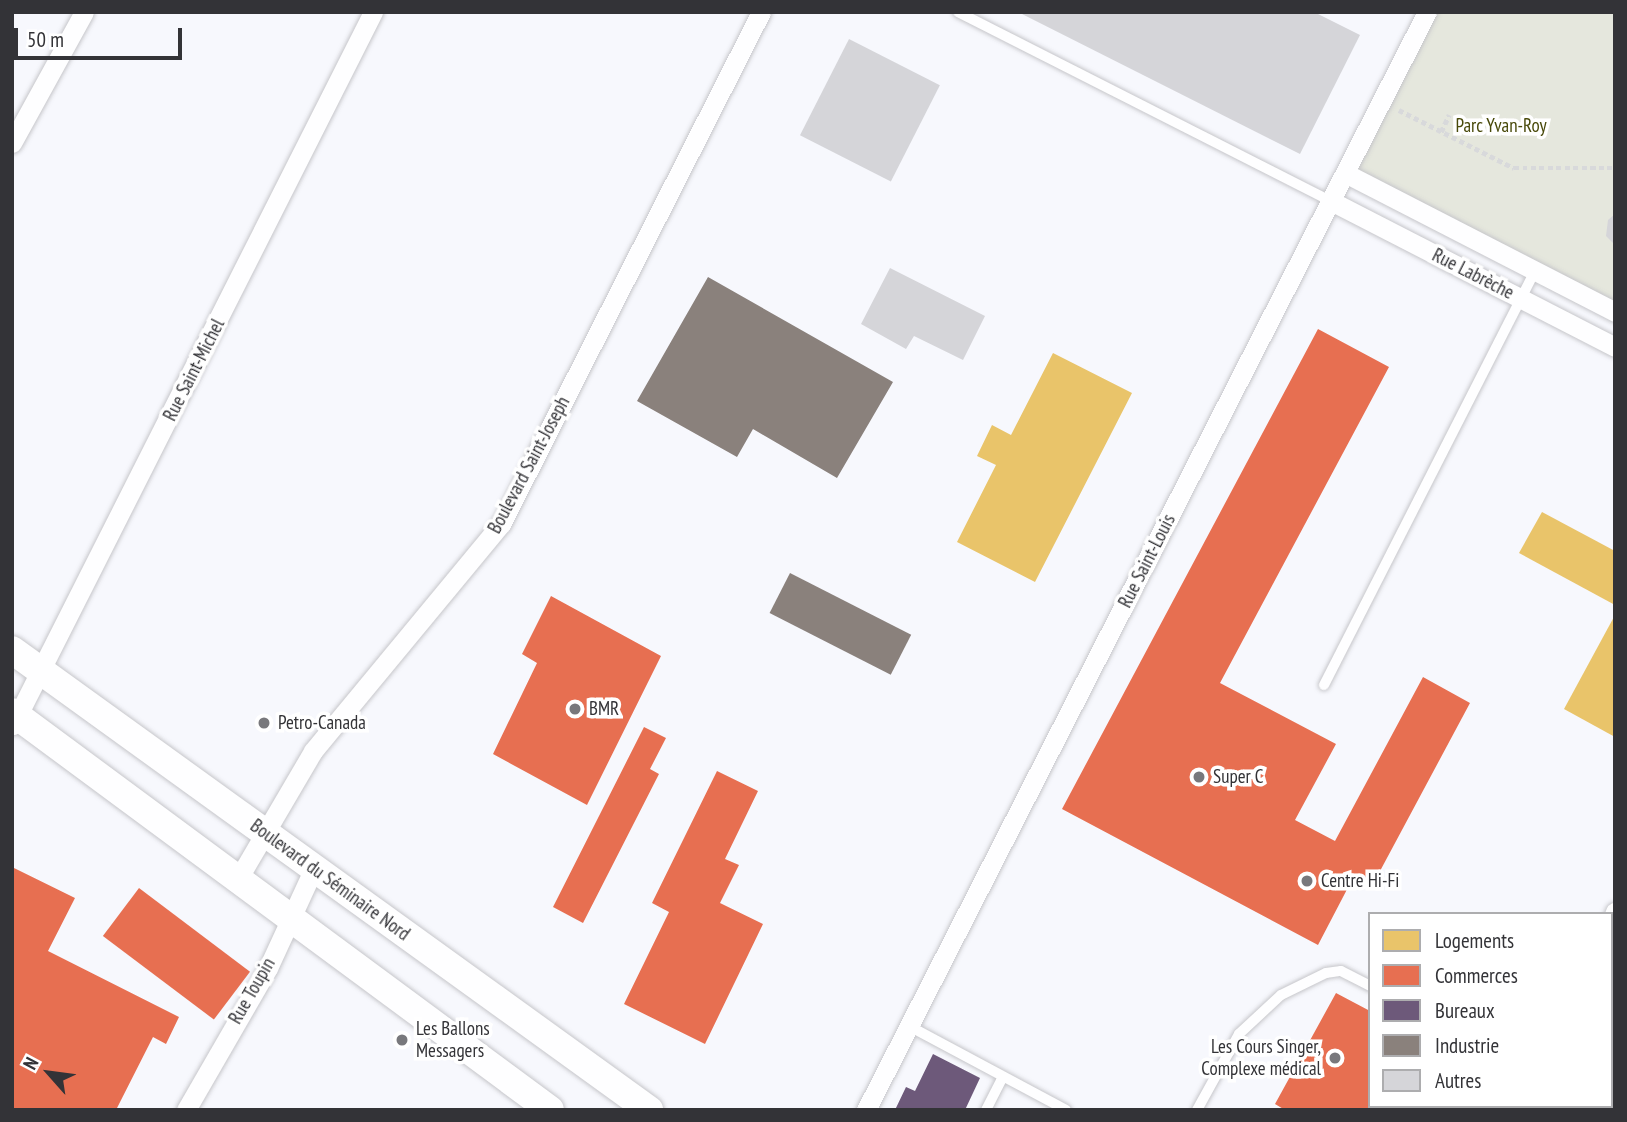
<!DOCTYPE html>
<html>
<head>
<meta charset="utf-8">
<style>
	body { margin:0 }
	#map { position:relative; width:1627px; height:1122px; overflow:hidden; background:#f7f8fd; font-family:"PT Sans Narrow",sans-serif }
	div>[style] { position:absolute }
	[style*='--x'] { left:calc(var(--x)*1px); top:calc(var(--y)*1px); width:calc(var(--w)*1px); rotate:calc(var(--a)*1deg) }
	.green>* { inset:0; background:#e5e7dd }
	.homes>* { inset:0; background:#e9c46a }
	.shops>* { inset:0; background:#e76f51; transform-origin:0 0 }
	.offices>* { inset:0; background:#6d597a }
	.industry>* { inset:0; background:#8a817c; transform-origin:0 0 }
	.building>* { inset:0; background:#d5d5d9; transform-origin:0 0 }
	.path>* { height:4.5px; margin-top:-2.25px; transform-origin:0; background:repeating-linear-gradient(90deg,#d8d9db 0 5px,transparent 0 8.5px) }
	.roads { filter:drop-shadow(0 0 2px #c6c6ca) drop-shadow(0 0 2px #c6c6ca) }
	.lane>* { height:10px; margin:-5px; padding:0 5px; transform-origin:5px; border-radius:5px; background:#fefeff }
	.street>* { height:19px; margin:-9.5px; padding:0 9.5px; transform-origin:9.5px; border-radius:9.5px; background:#fefeff }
	.secondary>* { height:28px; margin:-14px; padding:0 14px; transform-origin:14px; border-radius:14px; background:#fefeff }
	.dots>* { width:19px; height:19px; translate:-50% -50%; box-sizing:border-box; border:4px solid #fff; border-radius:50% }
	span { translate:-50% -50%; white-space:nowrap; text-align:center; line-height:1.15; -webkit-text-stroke:7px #fff; paint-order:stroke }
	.park-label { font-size:19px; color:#484909 }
	.street-label { font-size:19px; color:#333337 }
	.poi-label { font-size:19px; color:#333337 }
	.left { translate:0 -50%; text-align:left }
	.right { translate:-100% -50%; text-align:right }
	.frame { position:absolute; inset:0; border:14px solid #333337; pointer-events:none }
	.legend { position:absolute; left:1368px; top:912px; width:245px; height:196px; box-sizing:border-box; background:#fff; border:2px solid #adadaf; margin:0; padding:9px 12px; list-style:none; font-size:21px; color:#333337 }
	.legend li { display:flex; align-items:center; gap:14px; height:35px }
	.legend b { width:35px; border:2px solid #adadaf }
	.north { position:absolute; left:14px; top:1038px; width:70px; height:70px; -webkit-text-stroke:5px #fff; paint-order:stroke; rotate:298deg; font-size:19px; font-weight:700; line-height:28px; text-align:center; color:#333337 }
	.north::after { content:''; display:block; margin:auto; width:24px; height:32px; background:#333337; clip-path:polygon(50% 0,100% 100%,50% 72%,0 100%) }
	.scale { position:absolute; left:14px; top:28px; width:168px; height:32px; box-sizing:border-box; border:4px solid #333337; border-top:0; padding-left:9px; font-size:21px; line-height:24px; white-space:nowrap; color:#333337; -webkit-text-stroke:5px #fff; paint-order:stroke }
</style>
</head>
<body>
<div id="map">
	<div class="green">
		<div style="clip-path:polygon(1425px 12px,1615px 12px,1615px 313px,1342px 171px)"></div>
	</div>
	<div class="homes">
		<div style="clip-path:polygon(1053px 353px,1132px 393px,1035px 582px,957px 542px,996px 465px,977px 456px,992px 425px,1011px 435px)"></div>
		<div style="clip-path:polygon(1542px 512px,1615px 551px,1615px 605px,1519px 553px)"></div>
		<div style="clip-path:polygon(1615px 615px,1615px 737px,1564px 709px)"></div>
	</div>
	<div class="shops">
		<div style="clip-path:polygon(1318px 329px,1389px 367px,1220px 683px,1336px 744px,1295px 820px,1335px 841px,1423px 677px,1470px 703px,1372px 886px,1354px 876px,1318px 945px,1062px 809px)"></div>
		<div style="clip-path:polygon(551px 596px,661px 656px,587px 805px,493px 754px,537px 663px,522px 654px)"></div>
		<div style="clip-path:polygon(644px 727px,666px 738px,650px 769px,659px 774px,583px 923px,553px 907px)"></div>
		<div style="clip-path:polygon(717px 771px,758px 791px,725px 859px,739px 865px,720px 903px,763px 924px,705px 1044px,624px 1004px,669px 912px,652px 903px)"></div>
		<div style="clip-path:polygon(14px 868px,75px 898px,48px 951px,179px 1017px,166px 1044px,153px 1037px,116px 1110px,12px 1110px)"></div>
		<div style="left:139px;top:888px;width:139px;height:60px;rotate:37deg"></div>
		<div style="clip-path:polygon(1336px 993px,1370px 1011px,1370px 1106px,1551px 1110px,1285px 1110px,1275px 1104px)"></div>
	</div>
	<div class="offices">
		<div style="clip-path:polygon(933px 1054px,980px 1078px,965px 1110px,895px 1110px,906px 1087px,915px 1091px)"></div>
	</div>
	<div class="industry">
		<div style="clip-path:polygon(708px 277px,893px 382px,837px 478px,753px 429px,737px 457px,637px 401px)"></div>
		<div style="left:790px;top:573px;width:136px;height:45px;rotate:27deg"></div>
	</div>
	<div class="building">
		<div style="clip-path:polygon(1018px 12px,1314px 12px,1360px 35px,1300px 154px)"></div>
		<div style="left:849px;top:39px;width:102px;height:108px;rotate:27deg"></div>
		<div style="clip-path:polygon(1615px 214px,1615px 245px,1606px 236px,1608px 220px)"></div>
		<div style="clip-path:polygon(890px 268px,985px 316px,963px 360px,914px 336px,906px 349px,861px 324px)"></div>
	</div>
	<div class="path">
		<div style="--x:1399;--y:110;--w:129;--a:26.8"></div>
		<div style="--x:1514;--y:168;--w:101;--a:0"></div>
		<div style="--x:1441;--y:132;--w:19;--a:-65"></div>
	</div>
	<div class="roads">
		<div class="lane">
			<div style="--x:958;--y:12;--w:418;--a:26.9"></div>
			<div style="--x:1324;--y:685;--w:465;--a:-63"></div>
			<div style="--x:909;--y:1026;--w:178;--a:28.1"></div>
			<div style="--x:1594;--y:1106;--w:8;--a:30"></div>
			<div style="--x:986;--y:1110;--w:37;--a:-63"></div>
			<div style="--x:1197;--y:1110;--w:87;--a:-61.1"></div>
			<div style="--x:1239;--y:1034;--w:57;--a:-42.9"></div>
			<div style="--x:1281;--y:995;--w:50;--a:-26.1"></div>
			<div style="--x:1326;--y:973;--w:15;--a:-8"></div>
			<div style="--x:1341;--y:971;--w:33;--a:27"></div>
			<div style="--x:1610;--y:1110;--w:10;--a:-61"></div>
		</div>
		<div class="street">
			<div style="--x:12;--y:143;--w:149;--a:-61.2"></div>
			<div style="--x:1345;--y:173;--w:304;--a:27.2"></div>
			<div style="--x:1331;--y:201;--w:319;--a:27.2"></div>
			<div style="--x:13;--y:725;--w:799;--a:-63.21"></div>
			<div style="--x:238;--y:879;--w:148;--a:-59.6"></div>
			<div style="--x:313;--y:751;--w:295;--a:-50.4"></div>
			<div style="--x:501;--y:524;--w:574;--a:-63.08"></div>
			<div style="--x:1611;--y:922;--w:11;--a:-68"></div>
			<div style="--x:1611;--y:958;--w:7;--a:56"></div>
			<div style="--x:186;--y:1110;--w:164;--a:-60"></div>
			<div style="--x:268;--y:968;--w:108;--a:-65.3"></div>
			<div style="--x:866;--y:1110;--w:1233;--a:-62.94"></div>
		</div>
		<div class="secondary">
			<div style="--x:12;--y:650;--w:786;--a:35.83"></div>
			<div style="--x:12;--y:712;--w:669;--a:36.49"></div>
		</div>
	</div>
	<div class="dots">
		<div style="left:575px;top:709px;background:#78787c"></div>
		<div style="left:264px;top:723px;background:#78787c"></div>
		<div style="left:1199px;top:777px;background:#78787c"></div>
		<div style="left:1307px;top:881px;background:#78787c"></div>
		<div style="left:402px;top:1040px;background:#78787c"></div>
		<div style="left:1335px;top:1058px;background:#78787c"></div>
	</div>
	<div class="park-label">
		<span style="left:1501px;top:126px">Parc Yvan-Roy</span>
	</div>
	<div class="street-label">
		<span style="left:1473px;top:274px;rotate:27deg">Rue Labrèche</span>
		<span style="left:194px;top:370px;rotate:-63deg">Rue Saint-Michel</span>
		<span style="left:529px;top:465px;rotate:-62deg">Boulevard Saint-Joseph</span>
		<span style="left:1147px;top:561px;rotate:-63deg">Rue Saint-Louis</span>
		<span style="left:330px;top:880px;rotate:36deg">Boulevard du Séminaire Nord</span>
		<span style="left:252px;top:991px;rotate:-60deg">Rue Toupin</span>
	</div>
	<div class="poi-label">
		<span class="left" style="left:589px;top:709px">BMR</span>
		<span class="left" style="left:278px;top:723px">Petro-Canada</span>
		<span class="left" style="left:1213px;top:777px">Super C</span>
		<span class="left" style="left:1321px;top:881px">Centre Hi-Fi</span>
		<span class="left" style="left:416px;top:1040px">Les Ballons<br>Messagers</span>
		<span class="right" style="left:1321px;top:1058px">Les Cours Singer,<br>Complexe médical</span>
	</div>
	<div class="frame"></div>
	<ul class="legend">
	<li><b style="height:19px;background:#e9c46a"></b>Logements</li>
	<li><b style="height:19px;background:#e76f51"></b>Commerces</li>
	<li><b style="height:19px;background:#6d597a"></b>Bureaux</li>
	<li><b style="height:19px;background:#8a817c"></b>Industrie</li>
	<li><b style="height:19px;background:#d5d5d9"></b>Autres</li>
	</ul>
	<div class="north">N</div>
	<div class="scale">50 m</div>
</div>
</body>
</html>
